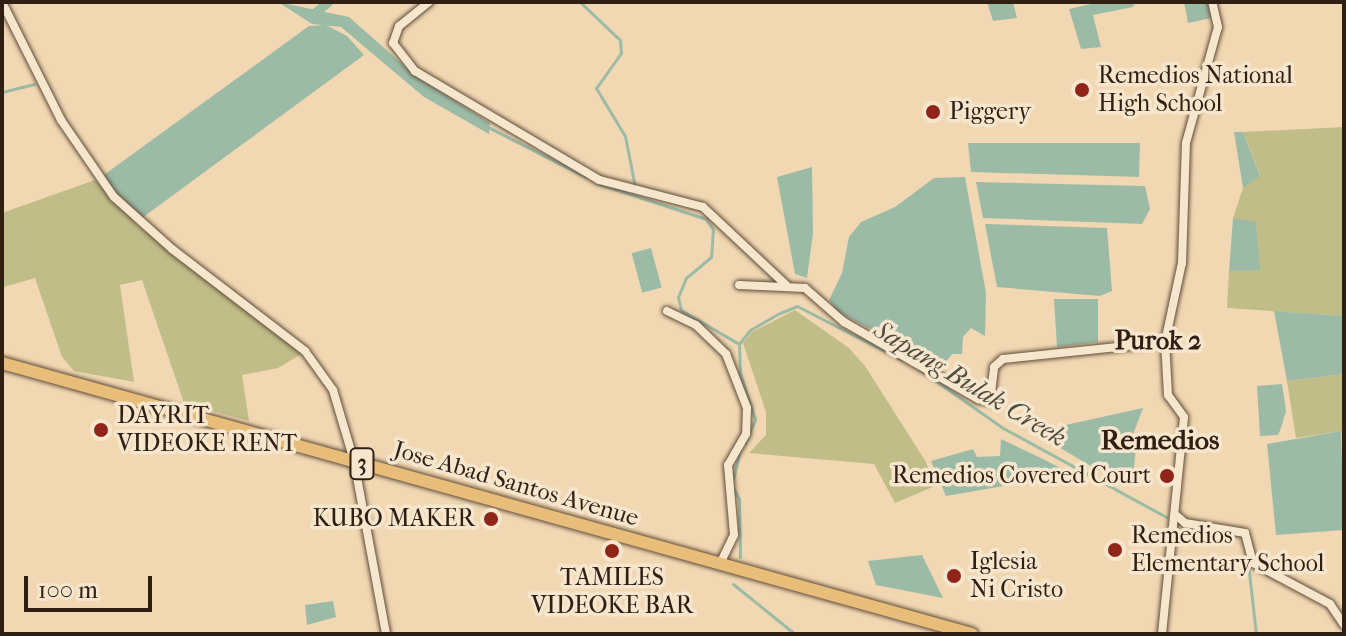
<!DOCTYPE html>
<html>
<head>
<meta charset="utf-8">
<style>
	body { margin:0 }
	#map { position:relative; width:1346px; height:636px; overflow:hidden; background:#f1d8b2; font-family:"IM FELL French Canon",serif }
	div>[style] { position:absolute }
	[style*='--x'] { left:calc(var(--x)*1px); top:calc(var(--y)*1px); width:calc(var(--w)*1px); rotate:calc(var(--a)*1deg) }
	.green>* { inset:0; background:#c0bd88 }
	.water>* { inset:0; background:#9cbba7; transform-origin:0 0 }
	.stream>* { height:3px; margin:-1.5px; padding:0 1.5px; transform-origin:1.5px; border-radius:1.5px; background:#9cbba7 }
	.canal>* { height:9px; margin:-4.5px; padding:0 4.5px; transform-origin:4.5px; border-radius:4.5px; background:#9cbba7 }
	.roads { filter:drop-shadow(0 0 2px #604d3b) drop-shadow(0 0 2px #604d3b) }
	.minor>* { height:8px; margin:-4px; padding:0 4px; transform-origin:4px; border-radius:4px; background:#f6e6cd }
	.highway>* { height:12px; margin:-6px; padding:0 6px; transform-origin:6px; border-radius:6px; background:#e8bc79 }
	.dots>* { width:22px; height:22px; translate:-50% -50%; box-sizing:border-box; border:4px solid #f6e6cd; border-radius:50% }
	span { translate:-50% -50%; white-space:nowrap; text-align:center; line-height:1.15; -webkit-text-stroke:7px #f6e6cd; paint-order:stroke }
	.shield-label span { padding:2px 6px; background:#f6e6cd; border:2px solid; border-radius:6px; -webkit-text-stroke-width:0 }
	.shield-label { font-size:22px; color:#301f13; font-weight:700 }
	.poi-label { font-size:24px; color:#301f13 }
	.left { translate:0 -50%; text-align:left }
	.right { translate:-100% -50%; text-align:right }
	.street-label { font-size:24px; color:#301f13 }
	.neighbourhood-label { font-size:26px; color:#301f13; font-weight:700 }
	.water-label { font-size:26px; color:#504e3f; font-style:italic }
	.quarter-label { font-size:28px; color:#301f13; font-weight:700 }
	.frame { position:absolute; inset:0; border:4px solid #301f13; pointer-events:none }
	.scale { position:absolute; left:24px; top:576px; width:128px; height:36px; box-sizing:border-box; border:4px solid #301f13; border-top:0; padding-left:10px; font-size:24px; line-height:28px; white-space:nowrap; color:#301f13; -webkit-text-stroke:6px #f6e6cd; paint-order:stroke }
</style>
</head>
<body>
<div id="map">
	<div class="green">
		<div style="clip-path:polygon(1344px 127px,1344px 316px,1227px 308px,1229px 271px,1259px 270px,1256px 223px,1233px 218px,1243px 188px,1260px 175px,1243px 132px)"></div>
		<div style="clip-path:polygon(95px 180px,138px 226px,303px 353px,278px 368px,242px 375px,249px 421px,184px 403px,142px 280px,120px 285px,134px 382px,74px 371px,62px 357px,35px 278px,4px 287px,2px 213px)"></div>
		<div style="clip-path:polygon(795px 310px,849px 348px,865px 366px,926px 462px,935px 486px,895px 503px,874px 464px,749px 453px,766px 435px,766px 412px,743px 343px,752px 332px)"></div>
		<div style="clip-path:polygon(1344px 374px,1344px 447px,1341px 431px,1296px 438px,1287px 381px)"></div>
	</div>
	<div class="water">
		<div style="clip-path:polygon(278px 2px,349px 17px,417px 77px,490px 123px,489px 134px,424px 97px,341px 27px,312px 24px)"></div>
		<div style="clip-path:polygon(987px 2px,1013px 2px,1017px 18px,993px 21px)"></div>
		<div style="clip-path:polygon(1100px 2px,1135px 2px,1133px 7px,1093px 15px,1101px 47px,1081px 49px,1069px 9px)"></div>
		<div style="clip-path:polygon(1184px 2px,1208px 2px,1211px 18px,1188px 23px)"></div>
		<div style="clip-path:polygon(326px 25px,347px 36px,364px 55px,142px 218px,101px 177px,309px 26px)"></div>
		<div style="clip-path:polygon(1234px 132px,1243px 132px,1260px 176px,1243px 188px)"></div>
		<div style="clip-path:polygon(1140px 143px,1139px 177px,971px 172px,968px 143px)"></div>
		<div style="clip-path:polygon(812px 167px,813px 233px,807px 278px,795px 274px,777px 177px)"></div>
		<div style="clip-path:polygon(965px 177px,986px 293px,985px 336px,971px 328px,963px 337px,962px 354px,952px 354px,942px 367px,838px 312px,829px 300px,842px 273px,849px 237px,861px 222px,895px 207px,934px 178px)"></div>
		<div style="clip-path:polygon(976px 182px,1145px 186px,1150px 209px,1142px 224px,983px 218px)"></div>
		<div style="clip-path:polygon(1233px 218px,1256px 222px,1260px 270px,1229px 271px)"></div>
		<div style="clip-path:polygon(985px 224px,1107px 228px,1112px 291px,1100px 296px,997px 287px)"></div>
		<div style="left:651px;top:248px;width:41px;height:20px;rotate:75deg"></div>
		<div style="clip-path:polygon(1054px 299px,1098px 299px,1098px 342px,1057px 347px)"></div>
		<div style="clip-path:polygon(1274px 311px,1344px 316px,1344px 374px,1287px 381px)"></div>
		<div style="clip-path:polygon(1282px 384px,1286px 411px,1281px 428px,1278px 435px,1260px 436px,1257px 386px)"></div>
		<div style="clip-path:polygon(1143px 408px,1131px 440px,1136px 448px,1132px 486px,1113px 477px,1114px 469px,1103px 466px,1099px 471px,1057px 446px,1061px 426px)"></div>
		<div style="clip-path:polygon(1341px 431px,1344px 530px,1276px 535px,1267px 444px)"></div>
		<div style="clip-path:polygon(1001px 439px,1041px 458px,1072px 474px,946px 496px,931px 461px,973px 449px,977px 457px,1000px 456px)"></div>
		<div style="clip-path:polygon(922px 555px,943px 598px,876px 585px,868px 561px)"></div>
		<div style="clip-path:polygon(333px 601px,336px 617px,307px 625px,305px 605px)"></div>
	</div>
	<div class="stream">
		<div style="--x:580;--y:2;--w:55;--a:43.5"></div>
		<div style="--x:620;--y:40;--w:13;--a:86"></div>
		<div style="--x:621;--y:53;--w:43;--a:125.5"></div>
		<div style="--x:596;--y:88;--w:56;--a:58.9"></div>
		<div style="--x:625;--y:136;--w:52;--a:78.9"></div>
		<div style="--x:2;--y:92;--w:33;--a:-14"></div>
		<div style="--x:486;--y:126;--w:112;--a:27"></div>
		<div style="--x:596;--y:183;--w:116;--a:18.1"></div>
		<div style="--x:706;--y:219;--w:12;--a:55"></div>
		<div style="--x:713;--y:229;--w:28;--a:94"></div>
		<div style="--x:711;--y:257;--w:33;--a:140"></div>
		<div style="--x:686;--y:278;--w:21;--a:113"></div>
		<div style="--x:678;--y:297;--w:13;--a:77"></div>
		<div style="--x:681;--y:310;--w:67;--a:30.4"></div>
		<div style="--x:919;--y:369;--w:103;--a:35.1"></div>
		<div style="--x:1003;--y:428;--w:186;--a:28.6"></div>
		<div style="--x:745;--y:443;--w:26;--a:-67"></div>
		<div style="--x:755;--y:419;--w:48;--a:-108.1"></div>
		<div style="--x:740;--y:373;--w:29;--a:-92"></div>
		<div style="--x:739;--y:344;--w:18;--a:-52"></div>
		<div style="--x:750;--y:330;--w:34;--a:-30"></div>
		<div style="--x:780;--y:313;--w:18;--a:-22"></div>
		<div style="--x:797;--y:306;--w:118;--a:27.2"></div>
		<div style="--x:733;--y:480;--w:28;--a:-77"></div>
		<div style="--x:733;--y:488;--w:13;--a:61"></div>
		<div style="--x:739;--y:499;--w:58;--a:89"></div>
		<div style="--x:1204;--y:530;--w:31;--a:9"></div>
		<div style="--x:1247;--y:555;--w:80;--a:83.5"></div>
		<div style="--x:733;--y:584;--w:80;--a:38.9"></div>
	</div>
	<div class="canal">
		<div style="--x:310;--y:16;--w:23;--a:-38"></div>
	</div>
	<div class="roads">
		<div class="minor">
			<div style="--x:2;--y:2;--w:132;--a:63.4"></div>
			<div style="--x:61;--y:120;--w:93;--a:55.5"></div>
			<div style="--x:114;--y:197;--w:78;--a:41.9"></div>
			<div style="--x:172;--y:249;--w:168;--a:37.5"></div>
			<div style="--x:305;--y:351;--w:48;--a:54.3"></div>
			<div style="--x:333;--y:390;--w:74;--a:73.5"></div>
			<div style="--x:354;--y:461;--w:176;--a:79.5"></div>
			<div style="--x:429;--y:2;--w:38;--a:141"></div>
			<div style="--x:399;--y:26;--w:18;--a:109"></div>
			<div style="--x:393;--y:43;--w:36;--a:52"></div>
			<div style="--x:415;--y:71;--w:214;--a:30.6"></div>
			<div style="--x:599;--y:180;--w:107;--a:14.6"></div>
			<div style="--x:703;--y:207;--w:114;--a:43.2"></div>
			<div style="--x:739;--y:285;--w:66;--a:2.6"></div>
			<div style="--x:805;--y:288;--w:52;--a:41.1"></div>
			<div style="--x:844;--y:322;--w:155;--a:29.9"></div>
			<div style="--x:978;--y:399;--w:12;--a:9"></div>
			<div style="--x:990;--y:401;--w:34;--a:-83"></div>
			<div style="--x:994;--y:367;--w:12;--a:-42"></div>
			<div style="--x:1003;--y:359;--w:163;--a:-6"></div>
			<div style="--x:667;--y:311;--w:32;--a:26"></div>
			<div style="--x:696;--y:325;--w:42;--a:44"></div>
			<div style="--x:726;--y:354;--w:58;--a:68.7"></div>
			<div style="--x:747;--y:408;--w:26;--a:92"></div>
			<div style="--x:746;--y:434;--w:36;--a:120"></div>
			<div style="--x:728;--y:465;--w:70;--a:85.1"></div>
			<div style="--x:734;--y:535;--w:32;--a:116"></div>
			<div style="--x:1177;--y:516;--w:11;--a:41"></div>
			<div style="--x:1185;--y:523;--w:61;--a:9.5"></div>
			<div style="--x:1245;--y:533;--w:31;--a:75"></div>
			<div style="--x:1253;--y:563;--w:87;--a:28"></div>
			<div style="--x:1330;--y:604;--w:25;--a:56"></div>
			<div style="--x:1162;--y:634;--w:218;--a:-84.2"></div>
			<div style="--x:1184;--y:417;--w:27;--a:-126"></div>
			<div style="--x:1168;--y:395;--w:53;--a:-93.2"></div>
			<div style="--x:1165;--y:342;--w:81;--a:-77.9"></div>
			<div style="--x:1182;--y:263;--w:120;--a:-88.1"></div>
			<div style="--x:1186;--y:143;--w:120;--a:-74.6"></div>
			<div style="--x:1218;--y:27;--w:26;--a:-103"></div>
		</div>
		<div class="highway">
			<div style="--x:2;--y:363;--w:1007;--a:15.61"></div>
		</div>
	</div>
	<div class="dots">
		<div style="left:1082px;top:90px;background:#8f2418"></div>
		<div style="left:933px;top:112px;background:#8f2418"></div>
		<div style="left:101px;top:430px;background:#8f2418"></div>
		<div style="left:1167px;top:476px;background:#8f2418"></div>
		<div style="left:491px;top:519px;background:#8f2418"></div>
		<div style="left:1115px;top:550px;background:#8f2418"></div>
		<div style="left:612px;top:551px;background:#8f2418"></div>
		<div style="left:954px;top:576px;background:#8f2418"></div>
	</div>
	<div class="shield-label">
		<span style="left:362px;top:464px">3</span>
	</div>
	<div class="poi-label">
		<span class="left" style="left:1098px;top:90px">Remedios National<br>High School</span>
		<span class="left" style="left:949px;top:112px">Piggery</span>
		<span class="left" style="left:117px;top:430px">DAYRIT<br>VIDEOKE RENT</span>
		<span class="right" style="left:1151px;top:476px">Remedios Covered Court</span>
		<span class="right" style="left:475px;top:519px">KUBO MAKER</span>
		<span class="left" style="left:1131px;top:550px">Remedios<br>Elementary School</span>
		<span class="left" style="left:970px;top:576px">Iglesia<br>Ni Cristo</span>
		<span style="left:612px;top:592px">TAMILES<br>VIDEOKE BAR</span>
	</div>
	<div class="street-label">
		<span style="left:516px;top:484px;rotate:16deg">Jose Abad Santos Avenue</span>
	</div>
	<div class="neighbourhood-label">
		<span style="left:1158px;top:341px">Purok 2</span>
	</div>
	<div class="water-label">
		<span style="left:970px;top:384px;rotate:31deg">Sapang Bulak Creek</span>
	</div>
	<div class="quarter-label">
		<span style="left:1160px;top:440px">Remedios</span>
	</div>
	<div class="frame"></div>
	<div class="scale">100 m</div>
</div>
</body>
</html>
